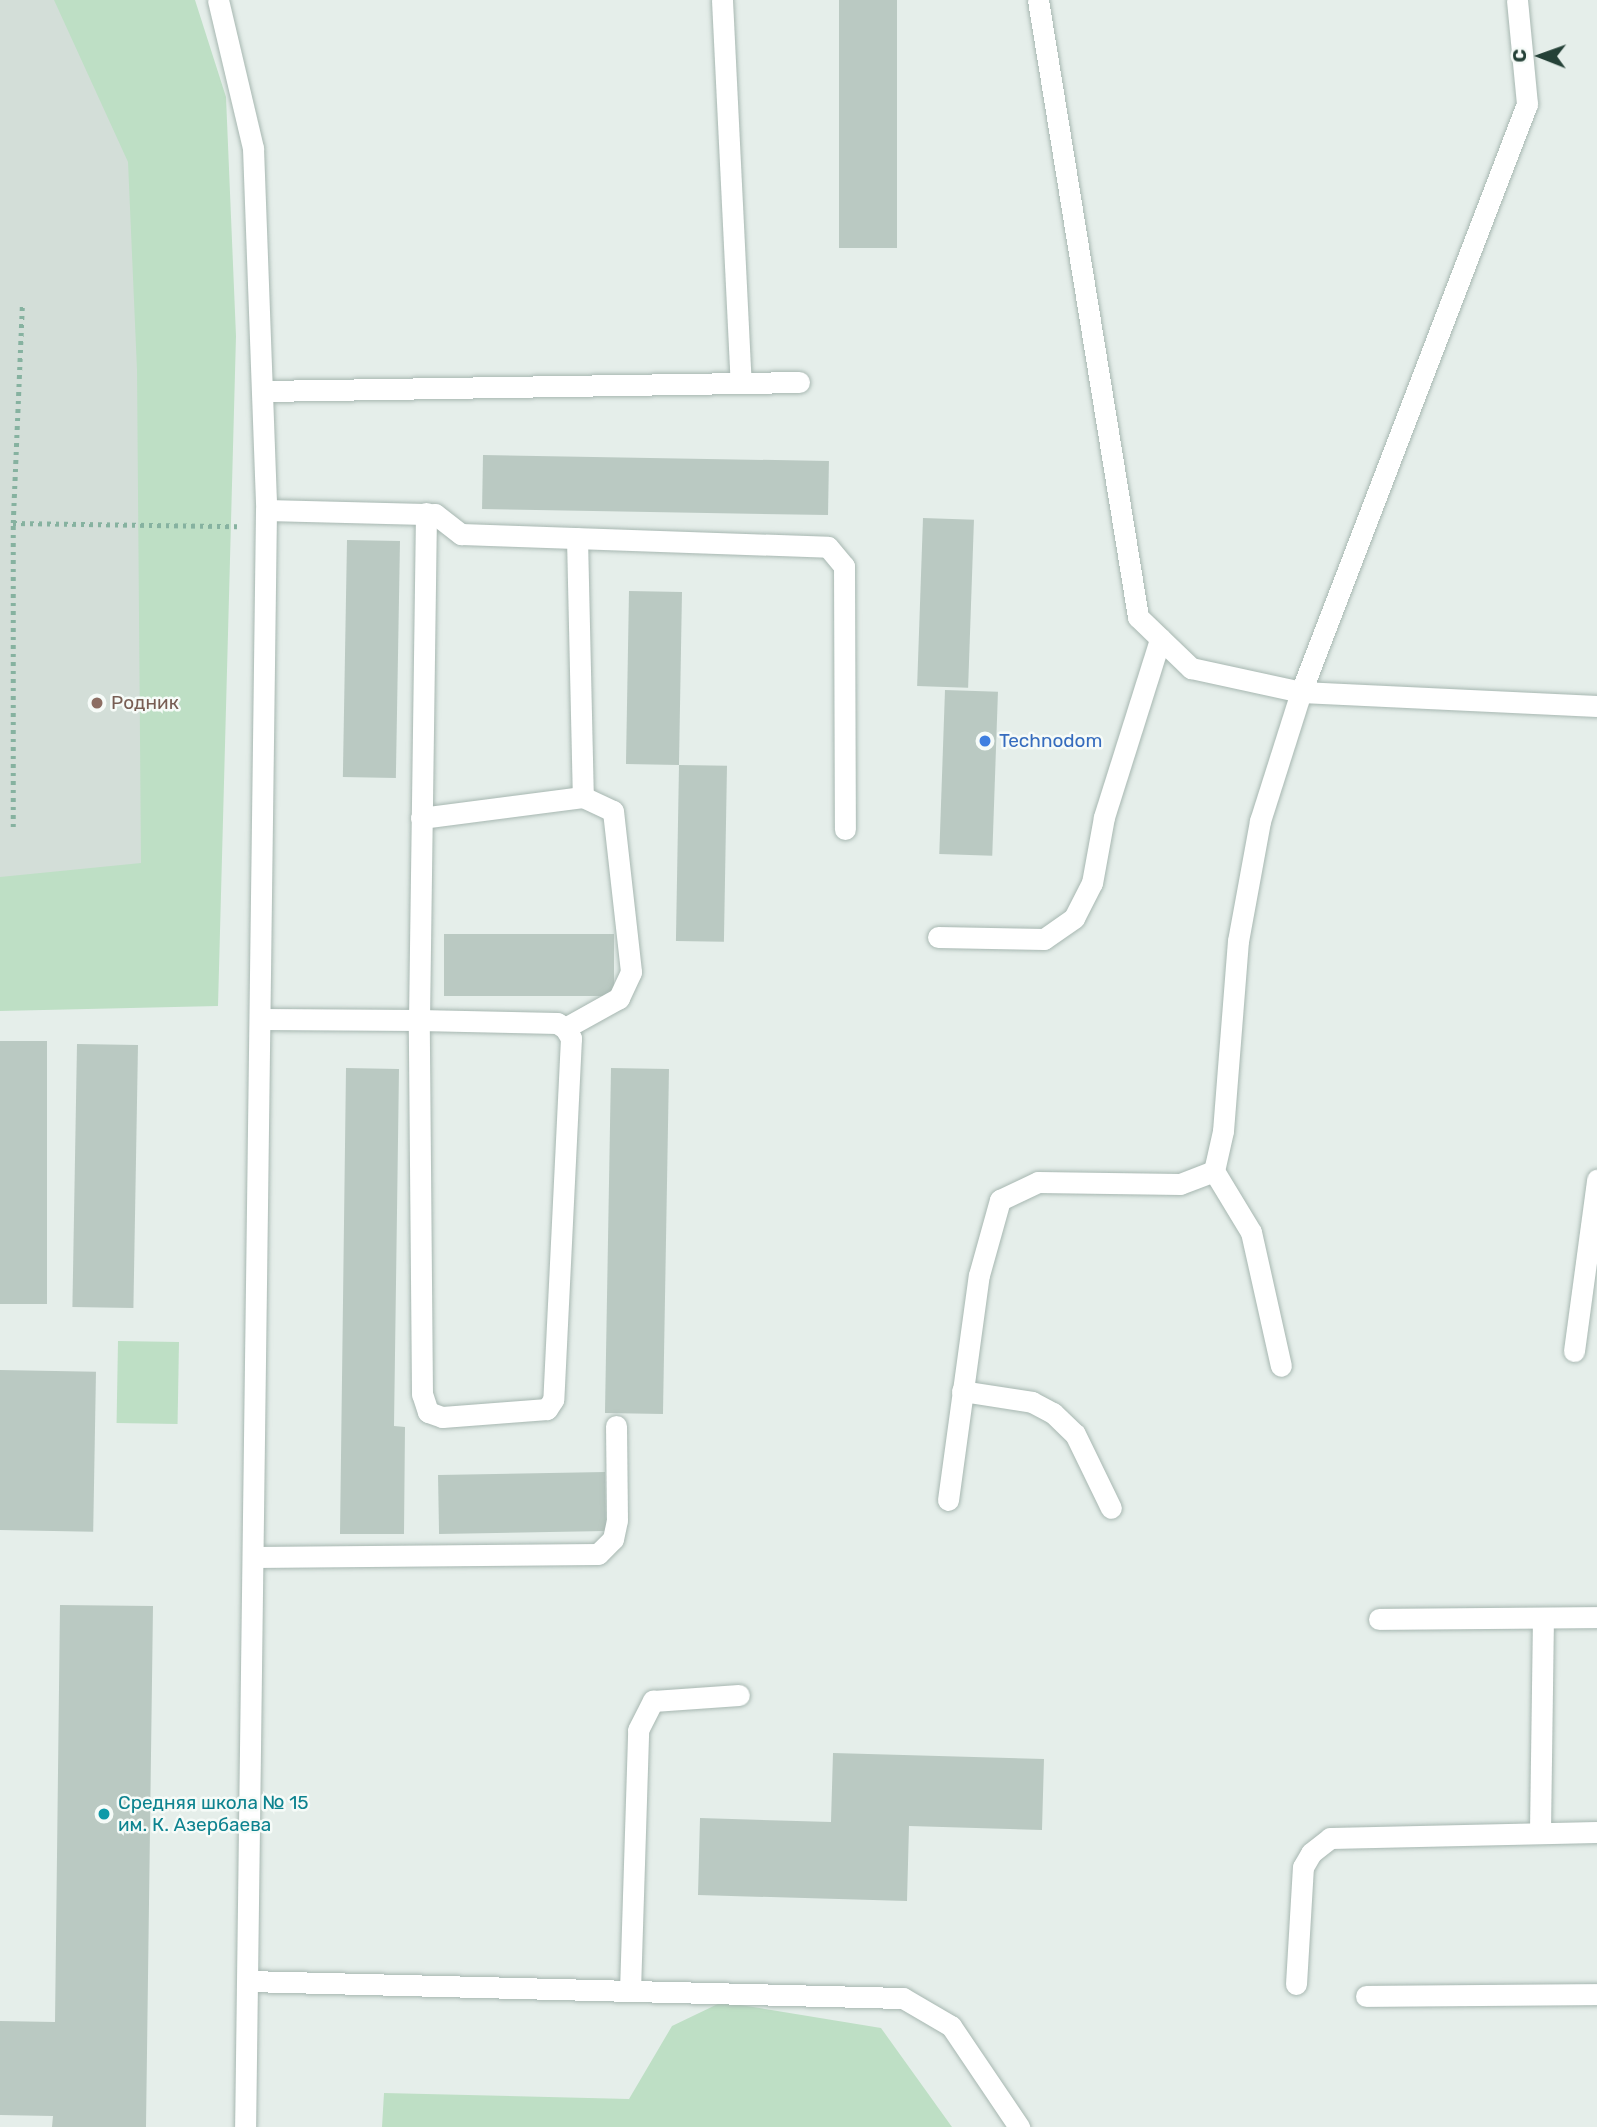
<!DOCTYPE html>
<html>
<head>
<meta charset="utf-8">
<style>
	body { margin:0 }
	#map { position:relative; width:1597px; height:2127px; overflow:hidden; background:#e5eeea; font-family:Rubik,sans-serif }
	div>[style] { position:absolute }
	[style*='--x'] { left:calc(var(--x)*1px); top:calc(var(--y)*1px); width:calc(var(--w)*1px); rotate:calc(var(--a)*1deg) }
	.built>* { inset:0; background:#d3ded8 }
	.green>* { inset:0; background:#bedfc5; transform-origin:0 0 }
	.building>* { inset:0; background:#bac9c2; transform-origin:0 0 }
	.path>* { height:4.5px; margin-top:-2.25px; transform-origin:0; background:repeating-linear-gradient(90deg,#86b2a0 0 3.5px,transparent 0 8.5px) }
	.roads { filter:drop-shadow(0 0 2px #a7b7b1) drop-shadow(0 0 2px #a7b7b1) }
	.lane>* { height:21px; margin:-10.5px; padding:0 10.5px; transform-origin:10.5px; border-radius:10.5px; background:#fff }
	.street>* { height:21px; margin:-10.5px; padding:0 10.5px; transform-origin:10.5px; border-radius:10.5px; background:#fff }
	.secondary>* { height:21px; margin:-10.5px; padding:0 10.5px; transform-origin:10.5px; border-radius:10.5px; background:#fff }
	.dots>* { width:19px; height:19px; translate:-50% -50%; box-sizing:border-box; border:4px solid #f6fbf8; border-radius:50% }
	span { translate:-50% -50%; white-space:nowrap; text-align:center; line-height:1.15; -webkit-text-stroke:5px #f6fbf8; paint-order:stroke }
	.education-label { font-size:19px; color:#785e54 }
	.left { translate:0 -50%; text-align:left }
	.shop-label { font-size:19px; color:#366cbe }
	.culture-label { font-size:19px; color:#0d838f }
	.north { position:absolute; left:1506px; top:21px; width:70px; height:70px; -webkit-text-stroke:5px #f6fbf8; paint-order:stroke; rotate:271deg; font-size:19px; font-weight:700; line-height:28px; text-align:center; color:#244137 }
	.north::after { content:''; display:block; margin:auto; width:24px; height:32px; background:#244137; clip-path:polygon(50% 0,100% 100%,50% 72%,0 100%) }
</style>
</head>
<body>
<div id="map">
	<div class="built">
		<div style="clip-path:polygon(0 0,122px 0,191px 899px,0 896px)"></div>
	</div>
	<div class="green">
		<div style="clip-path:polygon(54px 0,195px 0,226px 97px,236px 336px,218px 1006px,0 1011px,0 877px,141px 863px,137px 370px,128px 162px)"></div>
		<div style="left:118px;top:1341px;width:61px;height:82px;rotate:1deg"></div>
		<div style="clip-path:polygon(722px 2002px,881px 2028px,952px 2127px,382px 2127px,384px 2093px,629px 2099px,672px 2026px)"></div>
	</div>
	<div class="building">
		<div style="left:839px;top:0;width:58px;height:248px"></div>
		<div style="left:483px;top:455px;width:346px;height:54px;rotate:1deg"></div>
		<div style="left:923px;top:518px;width:51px;height:168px;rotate:2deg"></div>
		<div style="left:347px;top:540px;width:53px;height:237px;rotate:1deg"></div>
		<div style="left:629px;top:591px;width:53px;height:173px;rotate:1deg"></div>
		<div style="left:945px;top:690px;width:53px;height:164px;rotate:2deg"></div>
		<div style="left:679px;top:765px;width:48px;height:176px;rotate:1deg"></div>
		<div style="left:444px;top:934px;width:170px;height:62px"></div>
		<div style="left:0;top:1041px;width:47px;height:263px"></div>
		<div style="left:77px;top:1044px;width:61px;height:263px;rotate:1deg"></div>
		<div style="clip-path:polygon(346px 1068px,399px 1069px,394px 1426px,405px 1427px,404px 1534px,340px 1534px)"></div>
		<div style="left:611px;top:1068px;width:58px;height:345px;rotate:1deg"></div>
		<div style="left:0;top:1370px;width:96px;height:160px;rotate:1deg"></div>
		<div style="left:605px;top:1472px;width:59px;height:167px;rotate:89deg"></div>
		<div style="clip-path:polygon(60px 1605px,153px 1606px,146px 2127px,52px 2127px,53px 2116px,0 2115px,0 2021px,55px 2022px)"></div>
		<div style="clip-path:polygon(833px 1753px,1044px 1759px,1042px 1830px,909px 1826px,907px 1901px,698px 1895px,700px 1818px,831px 1822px)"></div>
	</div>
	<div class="path">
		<div style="--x:13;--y:523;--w:224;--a:0.8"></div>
		<div style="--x:13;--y:827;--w:304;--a:-90"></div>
		<div style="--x:13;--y:523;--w:219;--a:-87.6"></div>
	</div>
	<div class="roads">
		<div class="lane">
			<div style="--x:266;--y:510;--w:169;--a:1.4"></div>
			<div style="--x:435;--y:514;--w:33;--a:38"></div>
			<div style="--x:461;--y:534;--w:367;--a:2"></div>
			<div style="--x:828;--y:547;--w:25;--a:50"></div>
			<div style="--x:844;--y:566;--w:263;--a:89.8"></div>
			<div style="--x:577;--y:538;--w:259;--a:88.7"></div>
			<div style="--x:421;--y:818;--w:163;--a:-7.4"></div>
			<div style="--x:583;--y:797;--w:33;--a:25"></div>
			<div style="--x:613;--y:811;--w:162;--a:83.6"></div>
			<div style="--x:631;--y:972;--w:29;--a:115"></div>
			<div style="--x:619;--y:998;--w:62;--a:150.9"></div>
			<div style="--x:938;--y:937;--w:106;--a:1.1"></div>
			<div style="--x:1044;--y:939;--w:37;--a:-35"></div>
			<div style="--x:1074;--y:918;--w:39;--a:-63"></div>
			<div style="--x:1092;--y:883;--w:67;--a:-79.7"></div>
			<div style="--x:1104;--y:817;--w:187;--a:-72.5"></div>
			<div style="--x:261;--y:1019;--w:158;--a:0.4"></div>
			<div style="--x:419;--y:1020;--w:138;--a:1.2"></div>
			<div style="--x:557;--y:1023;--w:9;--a:32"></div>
			<div style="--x:565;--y:1028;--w:12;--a:59"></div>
			<div style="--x:571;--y:1038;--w:362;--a:92.8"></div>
			<div style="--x:553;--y:1400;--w:11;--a:124"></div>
			<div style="--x:547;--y:1409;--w:105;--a:175.6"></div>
			<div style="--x:442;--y:1417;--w:15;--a:-160"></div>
			<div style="--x:428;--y:1412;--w:19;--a:-108"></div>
			<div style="--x:422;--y:1394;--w:374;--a:-90.5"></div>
			<div style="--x:419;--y:1020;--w:507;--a:-89.21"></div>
			<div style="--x:254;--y:1557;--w:344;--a:-0.5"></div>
			<div style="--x:598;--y:1554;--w:21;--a:-45"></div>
			<div style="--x:613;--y:1539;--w:19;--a:-78"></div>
			<div style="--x:617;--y:1520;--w:94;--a:-90.6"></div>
			<div style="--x:630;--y:1991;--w:261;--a:-88.2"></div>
			<div style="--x:638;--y:1730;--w:33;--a:-63"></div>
			<div style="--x:653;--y:1701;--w:86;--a:-4"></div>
		</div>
		<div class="street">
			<div style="--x:722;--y:0;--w:383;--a:87.2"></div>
			<div style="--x:1038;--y:0;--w:625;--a:80.79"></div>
			<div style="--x:1138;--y:617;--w:74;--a:43.9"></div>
			<div style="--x:1191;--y:668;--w:113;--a:12.3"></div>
			<div style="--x:1301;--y:692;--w:296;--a:2.7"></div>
			<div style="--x:264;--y:391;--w:535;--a:-0.96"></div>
			<div style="--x:1214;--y:1171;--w:71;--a:58.8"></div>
			<div style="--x:1251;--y:1232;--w:137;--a:77.4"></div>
			<div style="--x:1574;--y:1351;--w:173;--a:-82.3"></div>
			<div style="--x:962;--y:1391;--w:71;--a:8.9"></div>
			<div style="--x:1032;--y:1402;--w:24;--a:28"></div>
			<div style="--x:1053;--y:1413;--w:30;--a:44"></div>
			<div style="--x:1075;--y:1434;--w:82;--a:64.1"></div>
			<div style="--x:948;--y:1500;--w:227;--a:-82.2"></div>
			<div style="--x:979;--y:1275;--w:78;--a:-74.4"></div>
			<div style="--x:1000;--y:1200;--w:42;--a:-25.3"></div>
			<div style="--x:1038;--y:1182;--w:142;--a:0.8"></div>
			<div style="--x:1180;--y:1184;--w:36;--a:-21"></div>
			<div style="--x:1214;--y:1171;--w:41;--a:-77.3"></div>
			<div style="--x:1223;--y:1131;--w:191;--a:-85.5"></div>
			<div style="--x:1238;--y:941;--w:122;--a:-79.6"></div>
			<div style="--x:1260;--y:821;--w:135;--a:-72.4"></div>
			<div style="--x:1301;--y:692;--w:630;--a:-68.98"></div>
			<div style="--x:1527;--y:104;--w:104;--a:-95.5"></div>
			<div style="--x:1379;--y:1619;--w:218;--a:-0.5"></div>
			<div style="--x:1540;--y:1831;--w:213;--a:-89.2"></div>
			<div style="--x:248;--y:1981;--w:655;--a:1.49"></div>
			<div style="--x:903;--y:1998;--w:56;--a:30.3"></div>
			<div style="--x:951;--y:2026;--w:122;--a:56"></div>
			<div style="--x:1296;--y:1984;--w:117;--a:-86.6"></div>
			<div style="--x:1303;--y:1867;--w:16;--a:-60"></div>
			<div style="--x:1311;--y:1853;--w:24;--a:-38"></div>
			<div style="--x:1330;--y:1838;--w:267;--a:-1.3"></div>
			<div style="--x:1366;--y:1996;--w:231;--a:-0.5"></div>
		</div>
		<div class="secondary">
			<div style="--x:218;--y:0;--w:152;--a:76.7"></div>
			<div style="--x:253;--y:148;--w:362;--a:87.9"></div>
			<div style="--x:266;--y:510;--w:1617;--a:90.74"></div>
		</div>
	</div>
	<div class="dots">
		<div style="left:97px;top:703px;background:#8d6e63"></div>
		<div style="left:985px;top:741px;background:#3f7fe0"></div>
		<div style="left:104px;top:1814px;background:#0f9aa8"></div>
	</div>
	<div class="education-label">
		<span class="left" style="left:111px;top:703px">Родник</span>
	</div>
	<div class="shop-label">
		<span class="left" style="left:999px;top:741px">Technodom</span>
	</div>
	<div class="culture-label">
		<span class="left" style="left:118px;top:1814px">Средняя школа № 15<br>им. К. Азербаева</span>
	</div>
	<div class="north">С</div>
</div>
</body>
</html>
